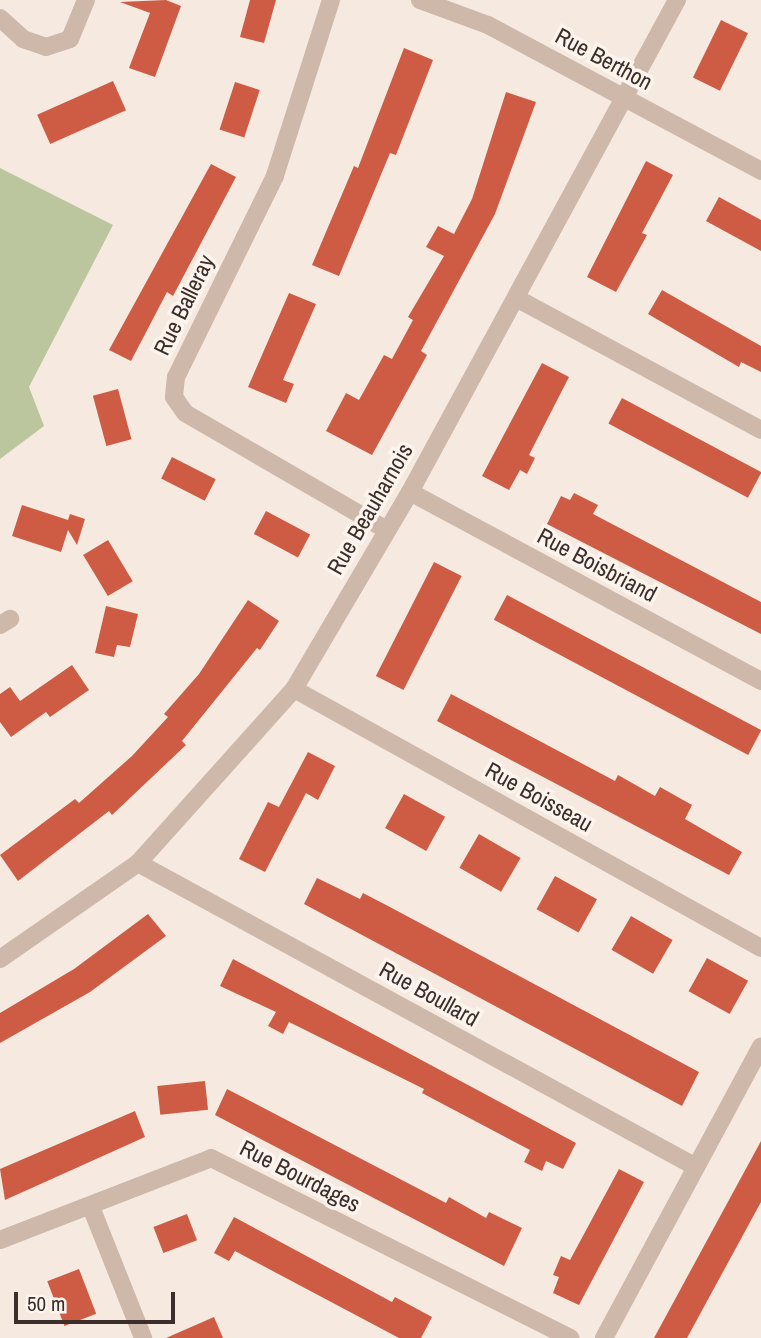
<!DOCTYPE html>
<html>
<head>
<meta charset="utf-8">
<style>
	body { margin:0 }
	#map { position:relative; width:761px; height:1338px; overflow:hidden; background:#f5e9e0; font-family:"Archivo Narrow",sans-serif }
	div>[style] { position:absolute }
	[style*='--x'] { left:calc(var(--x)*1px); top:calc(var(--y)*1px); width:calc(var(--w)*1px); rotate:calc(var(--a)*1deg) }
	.green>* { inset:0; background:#bbc69e }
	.building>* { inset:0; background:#ce5c45; transform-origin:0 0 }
	.minor>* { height:18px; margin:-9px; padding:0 9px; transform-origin:9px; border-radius:9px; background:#ceb8aa }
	span { translate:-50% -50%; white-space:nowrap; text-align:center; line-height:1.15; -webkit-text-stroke:7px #fcf4ed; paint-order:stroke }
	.street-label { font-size:23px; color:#3c2e2a }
	.scale { position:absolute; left:14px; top:1292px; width:161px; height:32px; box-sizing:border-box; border:4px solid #3c2e2a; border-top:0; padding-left:9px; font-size:21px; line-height:24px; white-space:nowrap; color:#3c2e2a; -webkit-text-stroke:5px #fcf4ed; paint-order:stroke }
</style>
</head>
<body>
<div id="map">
	<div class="green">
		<div style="clip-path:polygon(0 168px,113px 225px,29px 387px,44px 426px,0 459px)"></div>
	</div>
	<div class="building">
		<div style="clip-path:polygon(166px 0,181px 6px,155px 77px,129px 68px,150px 13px,120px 2px)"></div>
		<div style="clip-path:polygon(250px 0,276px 0,264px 43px,240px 37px)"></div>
		<div style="left:721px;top:20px;width:30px;height:64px;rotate:26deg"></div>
		<div style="clip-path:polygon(404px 48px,433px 60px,396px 155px,390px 153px,339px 276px,312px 265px,354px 166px,358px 168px)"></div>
		<div style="left:113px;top:81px;width:32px;height:83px;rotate:66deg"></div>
		<div style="left:235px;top:82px;width:26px;height:50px;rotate:18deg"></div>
		<div style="clip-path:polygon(506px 92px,536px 102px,495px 214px,421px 351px,427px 355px,372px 455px,326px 431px,346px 393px,359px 400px,384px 355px,392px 359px,413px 320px,408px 317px,444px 256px,426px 247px,438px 226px,454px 234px,472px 199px)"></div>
		<div style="clip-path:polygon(646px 161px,673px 175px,642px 233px,647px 235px,616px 292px,587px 277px)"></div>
		<div style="clip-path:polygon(211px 164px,236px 177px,173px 296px,167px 292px,131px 361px,109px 350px)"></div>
		<div style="clip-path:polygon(719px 197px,761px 220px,761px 251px,706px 221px)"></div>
		<div style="clip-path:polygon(662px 290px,761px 346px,761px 372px,741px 362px,739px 367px,648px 314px)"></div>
		<div style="clip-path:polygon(289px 293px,316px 304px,283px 380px,294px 384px,286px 403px,248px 387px)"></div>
		<div style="clip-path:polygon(542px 363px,569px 377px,529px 455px,535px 458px,527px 474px,520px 470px,509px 490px,482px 476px)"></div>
		<div style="left:118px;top:389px;width:52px;height:26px;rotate:75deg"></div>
		<div style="left:622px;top:398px;width:158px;height:29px;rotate:28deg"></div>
		<div style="left:172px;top:457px;width:49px;height:24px;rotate:27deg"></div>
		<div style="clip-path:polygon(574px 493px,598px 505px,593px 514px,761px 602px,761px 634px,547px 524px,561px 496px,570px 500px)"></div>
		<div style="clip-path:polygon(22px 505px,68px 520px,70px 514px,85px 519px,77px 545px,68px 530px,61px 552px,12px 536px)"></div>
		<div style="left:266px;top:511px;width:50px;height:26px;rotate:28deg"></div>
		<div style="left:108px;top:540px;width:48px;height:29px;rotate:59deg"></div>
		<div style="left:434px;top:562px;width:31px;height:128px;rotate:27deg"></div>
		<div style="left:507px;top:595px;width:288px;height:28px;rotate:28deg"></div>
		<div style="clip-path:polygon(248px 600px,279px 621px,260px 650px,257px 648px,182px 741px,186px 745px,112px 815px,109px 811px,18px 881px,0 855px,75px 799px,79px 803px,132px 756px,168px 717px,164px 714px,199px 674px)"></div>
		<div style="clip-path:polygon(106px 606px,138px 614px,130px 647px,117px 645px,114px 657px,95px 653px)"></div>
		<div style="clip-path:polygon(72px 665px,89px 690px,50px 717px,46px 712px,11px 737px,0 722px,0 694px,10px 687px,20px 701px)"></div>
		<div style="clip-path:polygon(451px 694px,615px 781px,618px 775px,655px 796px,660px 787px,692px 805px,685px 819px,742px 852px,729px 875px,437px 721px)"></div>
		<div style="clip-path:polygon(308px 752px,335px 766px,318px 800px,306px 793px,265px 872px,239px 859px,268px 802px,279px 807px)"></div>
		<div style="left:404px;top:794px;width:47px;height:39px;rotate:29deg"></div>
		<div style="left:479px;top:834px;width:48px;height:39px;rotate:30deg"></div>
		<div style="left:555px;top:876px;width:48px;height:38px;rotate:29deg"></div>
		<div style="clip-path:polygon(317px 878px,360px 899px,363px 893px,388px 906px,699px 1072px,682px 1106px,304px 904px)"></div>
		<div style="clip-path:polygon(148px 914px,166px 936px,90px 992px,0 1043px,0 1013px,74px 969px)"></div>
		<div style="left:631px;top:916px;width:48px;height:39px;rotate:30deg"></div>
		<div style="left:707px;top:958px;width:47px;height:38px;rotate:29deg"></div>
		<div style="clip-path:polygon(233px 959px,576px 1143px,563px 1169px,546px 1161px,542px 1171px,524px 1162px,530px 1150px,422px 1093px,424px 1089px,289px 1022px,283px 1034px,268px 1026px,276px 1012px,220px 986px)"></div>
		<div style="left:205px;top:1081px;width:29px;height:48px;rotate:84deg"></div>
		<div style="clip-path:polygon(227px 1089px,446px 1203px,449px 1197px,486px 1218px,489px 1212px,522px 1228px,504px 1266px,215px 1115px)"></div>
		<div style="clip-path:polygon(135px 1111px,145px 1137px,5px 1200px,0 1169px)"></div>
		<div style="clip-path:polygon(761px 1141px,761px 1202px,687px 1338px,654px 1338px)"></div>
		<div style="clip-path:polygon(619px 1169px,644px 1182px,579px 1305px,553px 1293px,559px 1277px,553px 1275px,561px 1256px,570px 1260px)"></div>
		<div style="left:187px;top:1214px;width:28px;height:36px;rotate:69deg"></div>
		<div style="clip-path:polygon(234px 1217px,392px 1302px,395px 1297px,432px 1317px,421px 1338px,399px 1338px,235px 1251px,229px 1261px,214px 1253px)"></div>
		<div style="left:79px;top:1269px;width:48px;height:34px;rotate:69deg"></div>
		<div style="clip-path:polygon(214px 1317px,223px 1338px,166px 1338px)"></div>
	</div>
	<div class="minor">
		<div style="--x:331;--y:0;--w:185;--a:107.7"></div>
		<div style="--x:275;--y:176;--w:224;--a:116.2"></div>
		<div style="--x:176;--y:377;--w:20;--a:96"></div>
		<div style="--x:174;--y:397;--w:19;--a:55"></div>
		<div style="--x:185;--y:413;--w:233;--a:30.1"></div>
		<div style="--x:420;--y:0;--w:72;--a:20.2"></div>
		<div style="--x:488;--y:25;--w:310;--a:28.1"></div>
		<div style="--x:0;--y:18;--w:31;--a:42"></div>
		<div style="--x:23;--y:39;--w:24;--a:19"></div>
		<div style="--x:46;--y:47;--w:25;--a:-18"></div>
		<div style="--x:70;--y:39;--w:42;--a:-67.7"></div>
		<div style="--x:516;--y:298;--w:278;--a:28.3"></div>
		<div style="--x:410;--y:492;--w:399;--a:28.3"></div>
		<div style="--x:0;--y:625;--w:12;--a:-31"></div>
		<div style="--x:294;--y:689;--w:534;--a:29.01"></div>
		<div style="--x:138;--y:863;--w:635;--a:28.58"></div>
		<div style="--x:0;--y:959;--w:168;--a:-34.8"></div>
		<div style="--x:138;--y:863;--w:234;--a:-48.1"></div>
		<div style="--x:294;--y:689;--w:229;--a:-59.5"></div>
		<div style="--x:410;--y:492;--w:560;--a:-61.51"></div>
		<div style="--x:91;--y:1207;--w:141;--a:68.3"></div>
		<div style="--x:0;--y:1240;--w:226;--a:-21.2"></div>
		<div style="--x:211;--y:1158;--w:402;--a:26.6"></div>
		<div style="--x:604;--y:1338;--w:331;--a:-61.7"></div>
	</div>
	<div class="street-label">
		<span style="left:604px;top:59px;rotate:28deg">Rue Berthon</span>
		<span style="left:184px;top:305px;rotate:-64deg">Rue Balleray</span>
		<span style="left:370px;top:509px;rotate:-60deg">Rue Beauharnois</span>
		<span style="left:597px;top:565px;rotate:28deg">Rue Boisbriand</span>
		<span style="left:539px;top:797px;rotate:29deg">Rue Boisseau</span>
		<span style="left:429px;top:994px;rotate:29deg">Rue Boullard</span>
		<span style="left:300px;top:1176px;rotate:27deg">Rue Bourdages</span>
	</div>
	<div class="scale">50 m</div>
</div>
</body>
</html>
